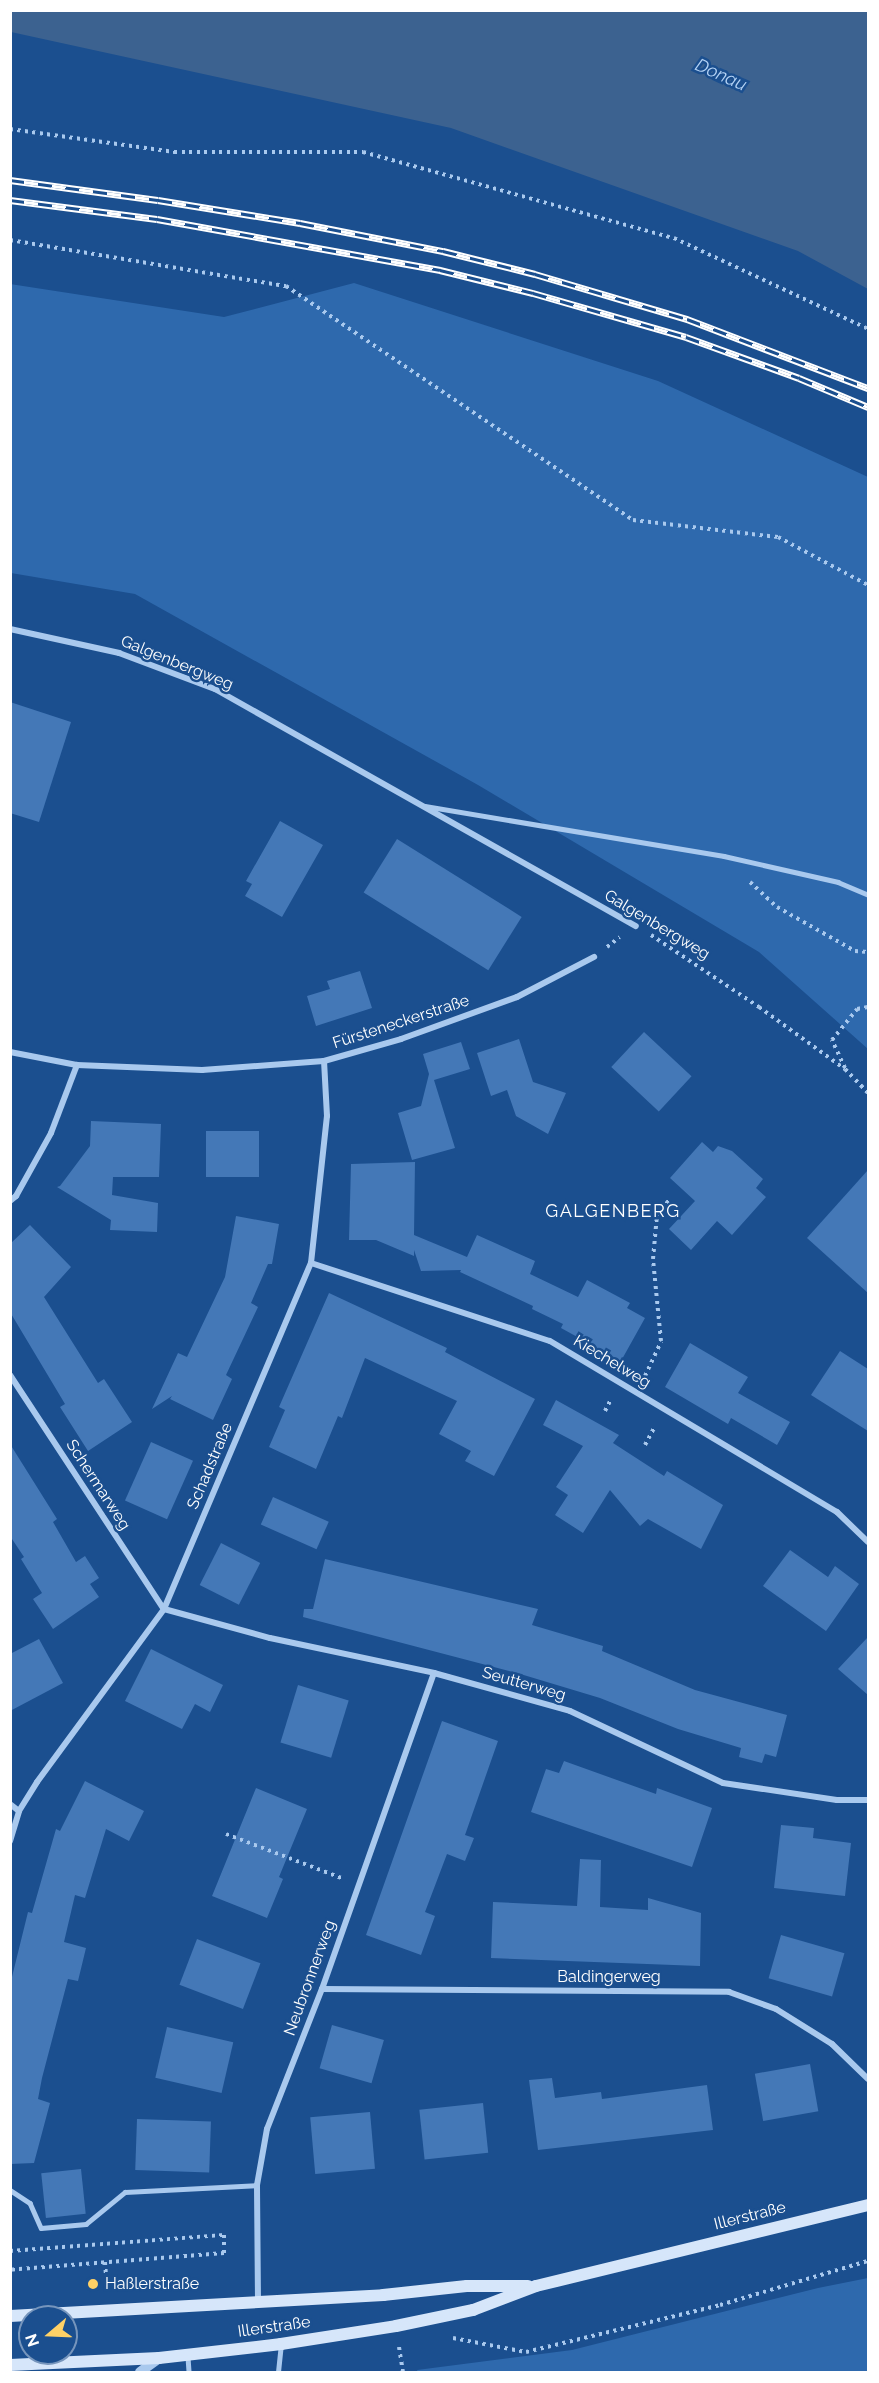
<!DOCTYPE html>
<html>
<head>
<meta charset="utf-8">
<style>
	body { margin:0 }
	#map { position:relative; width:879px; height:2383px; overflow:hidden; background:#1b4f8f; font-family:Raleway,sans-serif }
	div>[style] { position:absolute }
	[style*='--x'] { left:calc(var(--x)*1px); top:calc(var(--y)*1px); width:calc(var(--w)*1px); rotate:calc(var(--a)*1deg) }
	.green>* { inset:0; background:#2e69ad }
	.water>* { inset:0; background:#3c6290 }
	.building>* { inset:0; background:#4478b7; transform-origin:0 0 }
	.path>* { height:4px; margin-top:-2px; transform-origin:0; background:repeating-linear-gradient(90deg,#a9c9ee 0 3px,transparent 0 7.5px) }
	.service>* { height:4.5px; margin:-2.25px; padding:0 2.25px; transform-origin:2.25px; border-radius:2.25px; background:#a9c9ee }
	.minor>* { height:6px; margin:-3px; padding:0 3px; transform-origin:3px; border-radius:3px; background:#a9c9ee }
	.tertiary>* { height:10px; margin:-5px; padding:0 5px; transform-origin:5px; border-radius:5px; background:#a9c9ee }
	.secondary>* { height:12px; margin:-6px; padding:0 6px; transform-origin:6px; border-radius:6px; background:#d6e6fa }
	.rail>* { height:7px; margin-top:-3.5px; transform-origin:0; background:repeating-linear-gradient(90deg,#1b4f8f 0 14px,#fff 0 28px); box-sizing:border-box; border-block:2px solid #fff }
	.dots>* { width:16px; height:16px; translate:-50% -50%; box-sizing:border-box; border:3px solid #1b4f8f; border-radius:50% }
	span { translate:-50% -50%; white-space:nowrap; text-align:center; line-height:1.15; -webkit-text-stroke:5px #1b4f8f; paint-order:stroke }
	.street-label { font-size:16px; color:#fff }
	.poi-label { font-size:16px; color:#fff }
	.left { translate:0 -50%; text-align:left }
	.water-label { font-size:18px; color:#b5d3f5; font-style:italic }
	.neighbourhood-label { font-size:18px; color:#fff; letter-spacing:1.5px }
	.frame { position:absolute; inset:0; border:12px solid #fff; pointer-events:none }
	.north { position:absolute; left:18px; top:2305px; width:60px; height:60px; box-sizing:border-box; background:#1b4f8f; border:2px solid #7695bc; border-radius:50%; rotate:251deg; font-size:16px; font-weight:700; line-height:24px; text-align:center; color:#fff }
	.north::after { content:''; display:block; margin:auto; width:21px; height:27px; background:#ffd166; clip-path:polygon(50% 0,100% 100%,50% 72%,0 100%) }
</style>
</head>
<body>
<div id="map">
	<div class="green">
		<div style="clip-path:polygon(354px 283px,658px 381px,868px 477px,868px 1049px,759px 952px,478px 785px,135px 594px,11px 573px,10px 284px,224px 317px)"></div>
		<div style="clip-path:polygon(868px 2278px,868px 2372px,418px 2372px,417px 2370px,572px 2350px,818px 2288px)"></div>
	</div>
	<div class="water">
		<div style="clip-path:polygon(11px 10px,868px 11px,868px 289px,798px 251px,451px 128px,11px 32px)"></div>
	</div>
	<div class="building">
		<div style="clip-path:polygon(10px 702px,71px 722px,39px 822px,10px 813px)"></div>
		<div style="clip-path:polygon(280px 821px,323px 845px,282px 917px,245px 896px,252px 884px,246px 881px)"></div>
		<div style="left:397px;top:839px;width:147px;height:63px;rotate:32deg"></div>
		<div style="clip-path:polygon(360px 971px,372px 1008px,316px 1026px,307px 996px,330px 989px,327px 981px)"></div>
		<div style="left:644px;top:1032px;width:65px;height:48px;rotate:43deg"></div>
		<div style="clip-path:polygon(519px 1039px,533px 1082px,566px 1093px,548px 1134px,516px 1116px,507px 1090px,491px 1096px,477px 1053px)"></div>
		<div style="clip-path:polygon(461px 1042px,470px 1069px,434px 1080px,455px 1148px,412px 1160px,398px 1113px,421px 1106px,429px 1074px,423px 1054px)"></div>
		<div style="clip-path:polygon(91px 1121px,161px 1124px,159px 1177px,113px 1177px,112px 1195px,158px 1203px,157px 1232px,110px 1230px,111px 1220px,57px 1187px,60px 1186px,90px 1146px)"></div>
		<div style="left:206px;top:1131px;width:53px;height:46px"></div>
		<div style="clip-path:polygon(702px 1142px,713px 1152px,718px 1146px,732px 1151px,763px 1179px,756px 1188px,766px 1197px,732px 1235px,717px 1221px,691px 1250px,669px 1229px,695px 1201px,670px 1178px)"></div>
		<div style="clip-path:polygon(415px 1162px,414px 1235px,467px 1257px,477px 1235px,535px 1261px,530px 1274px,578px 1297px,587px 1280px,630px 1303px,627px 1308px,645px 1318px,621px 1361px,561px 1328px,563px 1324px,532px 1309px,533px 1306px,460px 1272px,461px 1270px,421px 1271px,414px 1250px,414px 1256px,376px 1240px,349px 1240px,351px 1164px)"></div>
		<div style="clip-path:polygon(868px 1170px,868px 1293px,807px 1238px)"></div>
		<div style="clip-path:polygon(236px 1216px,279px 1224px,272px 1264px,268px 1264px,251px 1303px,258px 1307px,226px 1375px,232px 1379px,213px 1420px,170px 1399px,172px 1396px,152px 1409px,178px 1353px,187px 1357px,225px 1277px)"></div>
		<div style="clip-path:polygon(30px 1225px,71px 1267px,44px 1297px,98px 1383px,104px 1379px,132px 1422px,88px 1451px,60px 1407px,65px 1404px,10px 1312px,10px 1244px)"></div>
		<div style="clip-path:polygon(329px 1293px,447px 1348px,445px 1352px,535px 1399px,494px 1476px,465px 1461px,471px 1451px,439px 1434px,457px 1401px,365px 1358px,342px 1418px,338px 1416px,316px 1469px,269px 1447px,285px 1410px,279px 1407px)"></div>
		<div style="clip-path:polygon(690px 1343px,748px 1377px,738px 1393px,790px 1422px,777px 1445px,731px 1418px,728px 1424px,665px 1387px)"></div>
		<div style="clip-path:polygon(840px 1351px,868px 1369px,868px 1431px,811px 1395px)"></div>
		<div style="clip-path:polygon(556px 1400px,619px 1435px,613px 1443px,664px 1476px,667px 1471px,723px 1505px,701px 1549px,648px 1519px,640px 1526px,610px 1490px,583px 1533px,555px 1515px,568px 1495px,556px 1487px,583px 1446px,543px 1425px)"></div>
		<div style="left:151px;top:1442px;width:46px;height:64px;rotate:24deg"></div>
		<div style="clip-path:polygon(10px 1444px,57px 1519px,53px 1522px,76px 1562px,85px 1556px,99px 1578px,90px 1584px,99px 1597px,53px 1629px,33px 1599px,42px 1593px,21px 1559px,24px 1557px,10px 1536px)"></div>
		<div style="left:273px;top:1497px;width:61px;height:30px;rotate:24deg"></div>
		<div style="left:221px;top:1543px;width:44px;height:47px;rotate:27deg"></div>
		<div style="clip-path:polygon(790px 1550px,828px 1577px,835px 1566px,859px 1584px,826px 1631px,763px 1586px)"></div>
		<div style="clip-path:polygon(325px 1559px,538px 1609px,532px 1625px,603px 1646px,602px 1651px,695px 1690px,787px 1715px,776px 1757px,765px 1754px,762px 1763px,739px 1757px,741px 1748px,678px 1729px,600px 1698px,517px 1673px,303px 1617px,304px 1609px,313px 1609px)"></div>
		<div style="clip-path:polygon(868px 1637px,868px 1695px,838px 1669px)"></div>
		<div style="clip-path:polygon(39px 1639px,63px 1683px,10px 1711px,10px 1654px)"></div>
		<div style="clip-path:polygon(151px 1649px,223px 1685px,210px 1712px,195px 1704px,182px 1729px,125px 1701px)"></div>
		<div style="left:298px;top:1685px;width:53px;height:60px;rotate:17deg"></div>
		<div style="clip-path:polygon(442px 1721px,498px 1741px,465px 1835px,474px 1838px,465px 1861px,447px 1854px,425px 1912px,435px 1916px,421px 1955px,366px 1935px)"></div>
		<div style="clip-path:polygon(564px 1761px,656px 1794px,657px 1788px,712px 1808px,692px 1867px,531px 1812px,546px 1769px,559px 1773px)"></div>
		<div style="clip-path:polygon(85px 1781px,144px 1811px,129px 1841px,106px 1829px,85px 1898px,75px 1895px,64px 1942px,86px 1948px,78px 1981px,68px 1979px,42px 2078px,38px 2099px,50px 2103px,34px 2163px,10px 2164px,10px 1985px,28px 1912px,32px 1913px,56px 1829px,60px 1831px)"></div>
		<div style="clip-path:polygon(256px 1788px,307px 1809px,279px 1877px,283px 1879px,267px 1918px,212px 1896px)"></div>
		<div style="clip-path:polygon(781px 1825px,814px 1828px,813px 1838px,851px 1843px,845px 1896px,774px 1888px)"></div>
		<div style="clip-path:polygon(580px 1859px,601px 1860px,600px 1907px,648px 1910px,648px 1898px,701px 1913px,700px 1966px,491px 1958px,493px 1902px,577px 1906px)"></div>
		<div style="left:781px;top:1935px;width:66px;height:45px;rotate:16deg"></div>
		<div style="left:197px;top:1939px;width:68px;height:49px;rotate:21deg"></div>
		<div style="left:332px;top:2025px;width:54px;height:45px;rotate:16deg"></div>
		<div style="left:167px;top:2027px;width:68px;height:52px;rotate:13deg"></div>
		<div style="left:810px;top:2064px;width:48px;height:56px;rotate:80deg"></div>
		<div style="clip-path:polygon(552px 2078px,555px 2098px,601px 2092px,602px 2099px,707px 2085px,713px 2130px,538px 2150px,529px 2080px)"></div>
		<div style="left:483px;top:2103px;width:50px;height:64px;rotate:84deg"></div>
		<div style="left:370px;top:2112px;width:57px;height:60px;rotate:85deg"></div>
		<div style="left:137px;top:2119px;width:74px;height:51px;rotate:2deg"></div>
		<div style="left:81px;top:2169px;width:45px;height:40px;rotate:84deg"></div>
	</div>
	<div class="path">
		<div style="--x:10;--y:129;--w:166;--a:8"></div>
		<div style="--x:174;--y:152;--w:189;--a:0"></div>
		<div style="--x:363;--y:152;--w:323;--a:15.5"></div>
		<div style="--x:674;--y:238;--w:214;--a:25.1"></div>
		<div style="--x:10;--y:240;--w:280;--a:9.5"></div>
		<div style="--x:286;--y:286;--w:419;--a:34"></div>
		<div style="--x:633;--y:520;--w:146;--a:6.7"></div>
		<div style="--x:778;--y:537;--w:102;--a:28.1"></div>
		<div style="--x:750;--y:882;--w:37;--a:43"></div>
		<div style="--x:777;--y:907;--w:90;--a:29.4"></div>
		<div style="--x:855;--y:951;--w:13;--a:4"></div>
		<div style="--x:651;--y:935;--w:130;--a:33.7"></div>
		<div style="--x:759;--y:1007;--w:106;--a:35.8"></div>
		<div style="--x:845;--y:1069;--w:33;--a:46"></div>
		<div style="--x:607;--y:947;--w:16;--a:-38"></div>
		<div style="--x:845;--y:1068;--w:31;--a:-115"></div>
		<div style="--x:832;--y:1040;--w:40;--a:-51"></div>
		<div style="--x:857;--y:1009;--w:11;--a:-10"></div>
		<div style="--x:645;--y:1376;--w:38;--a:-65"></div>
		<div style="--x:661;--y:1341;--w:82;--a:-95.6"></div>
		<div style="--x:653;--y:1259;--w:44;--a:-84.8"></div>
		<div style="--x:657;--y:1215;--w:19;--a:-51"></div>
		<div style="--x:605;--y:1411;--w:13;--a:-63"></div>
		<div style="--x:645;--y:1445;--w:21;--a:-62"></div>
		<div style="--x:226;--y:1834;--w:126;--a:20.9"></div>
		<div style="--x:10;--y:2251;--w:215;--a:-4.3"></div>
		<div style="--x:224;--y:2235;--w:18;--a:90"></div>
		<div style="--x:224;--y:2253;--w:215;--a:175.5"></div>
		<div style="--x:105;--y:2262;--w:30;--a:86"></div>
		<div style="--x:453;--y:2338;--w:74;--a:10.9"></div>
		<div style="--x:526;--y:2352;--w:200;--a:-13.6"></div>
		<div style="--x:720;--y:2305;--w:154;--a:-16.6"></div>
		<div style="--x:399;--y:2347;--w:25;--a:81"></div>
	</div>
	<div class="service">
		<div style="--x:425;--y:806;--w:303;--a:9.5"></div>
		<div style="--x:724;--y:856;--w:117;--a:12.8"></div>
		<div style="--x:838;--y:882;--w:33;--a:23"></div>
		<div style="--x:10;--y:2190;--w:24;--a:33"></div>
		<div style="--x:30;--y:2203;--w:27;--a:66"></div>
		<div style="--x:41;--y:2228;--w:45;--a:-5.1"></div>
		<div style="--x:86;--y:2224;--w:50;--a:-39.4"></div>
		<div style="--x:125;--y:2192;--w:132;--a:-3"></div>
		<div style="--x:188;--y:2357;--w:15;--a:86"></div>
		<div style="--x:278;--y:2372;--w:27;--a:-84"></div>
	</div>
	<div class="minor">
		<div style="--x:10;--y:629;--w:112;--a:12.4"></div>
		<div style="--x:119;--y:653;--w:103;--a:20.6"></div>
		<div style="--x:215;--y:689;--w:483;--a:29.4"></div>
		<div style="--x:10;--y:1052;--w:68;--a:11"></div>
		<div style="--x:77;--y:1065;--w:125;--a:2.3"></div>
		<div style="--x:202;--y:1070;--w:122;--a:-4.2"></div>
		<div style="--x:324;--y:1061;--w:80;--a:-15.9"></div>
		<div style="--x:401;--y:1039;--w:123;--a:-19.9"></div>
		<div style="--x:517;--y:997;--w:87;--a:-27.5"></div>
		<div style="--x:10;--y:1201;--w:8;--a:-40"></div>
		<div style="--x:16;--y:1196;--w:72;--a:-60.9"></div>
		<div style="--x:51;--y:1133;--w:73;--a:-69.1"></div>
		<div style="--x:311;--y:1263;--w:251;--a:18.1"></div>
		<div style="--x:550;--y:1341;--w:334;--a:30.8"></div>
		<div style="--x:837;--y:1512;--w:43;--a:44.1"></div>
		<div style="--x:10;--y:1375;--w:280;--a:56.7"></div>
		<div style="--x:164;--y:1609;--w:110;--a:15.3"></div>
		<div style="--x:270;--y:1638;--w:168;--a:12"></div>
		<div style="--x:434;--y:1673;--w:141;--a:15.6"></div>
		<div style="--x:570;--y:1711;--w:169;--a:25.2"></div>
		<div style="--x:723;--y:1783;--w:115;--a:8.5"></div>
		<div style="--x:837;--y:1800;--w:31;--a:0"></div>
		<div style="--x:10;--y:1804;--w:11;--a:38"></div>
		<div style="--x:10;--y:1841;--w:31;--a:-73"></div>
		<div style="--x:19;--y:1811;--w:34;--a:-58"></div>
		<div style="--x:37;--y:1782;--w:215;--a:-53.7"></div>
		<div style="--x:164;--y:1609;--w:376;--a:-67"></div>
		<div style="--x:311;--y:1263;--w:148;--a:-83.8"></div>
		<div style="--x:327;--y:1116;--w:55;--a:-93.1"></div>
		<div style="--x:322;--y:1989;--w:407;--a:0.4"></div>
		<div style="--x:729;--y:1992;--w:50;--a:19.9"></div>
		<div style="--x:776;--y:2009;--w:66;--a:32"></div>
		<div style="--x:832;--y:2044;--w:50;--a:44.2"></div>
		<div style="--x:258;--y:2301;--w:116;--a:-90.5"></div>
		<div style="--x:257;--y:2185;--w:57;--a:-79.9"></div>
		<div style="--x:267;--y:2129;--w:150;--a:-68.6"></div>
		<div style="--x:322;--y:1989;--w:335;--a:-70.5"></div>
	</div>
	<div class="tertiary">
		<div style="--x:140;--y:2372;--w:24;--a:-36"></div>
	</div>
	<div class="secondary">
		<div style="--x:10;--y:2316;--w:374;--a:-3.2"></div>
		<div style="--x:383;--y:2295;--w:84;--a:-6.1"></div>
		<div style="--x:467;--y:2286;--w:61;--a:0"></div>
		<div style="--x:10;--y:2365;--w:149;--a:-2.7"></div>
		<div style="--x:159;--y:2358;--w:123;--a:-6.5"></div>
		<div style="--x:281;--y:2344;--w:116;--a:-8.9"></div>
		<div style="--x:396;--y:2326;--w:79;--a:-11.7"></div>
		<div style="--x:473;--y:2310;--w:67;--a:-20.9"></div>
		<div style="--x:536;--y:2286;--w:342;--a:-13.7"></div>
	</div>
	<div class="rail">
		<div style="--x:10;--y:180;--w:149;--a:7.7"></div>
		<div style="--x:158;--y:200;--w:144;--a:9.2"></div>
		<div style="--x:300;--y:223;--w:146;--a:11.1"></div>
		<div style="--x:443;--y:251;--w:95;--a:14"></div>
		<div style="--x:535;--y:274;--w:159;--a:16.5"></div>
		<div style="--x:687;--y:319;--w:194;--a:20.9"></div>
		<div style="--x:10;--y:200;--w:148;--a:7.4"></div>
		<div style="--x:157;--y:219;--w:288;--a:10.2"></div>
		<div style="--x:440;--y:270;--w:96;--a:13.9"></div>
		<div style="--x:533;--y:293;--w:159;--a:16"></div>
		<div style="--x:686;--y:337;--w:120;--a:19.9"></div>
		<div style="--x:799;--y:378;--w:75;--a:22.8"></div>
	</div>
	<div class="dots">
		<div style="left:93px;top:2284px;background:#ffd166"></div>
	</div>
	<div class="street-label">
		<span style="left:177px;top:663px;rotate:22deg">Galgenbergweg</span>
		<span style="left:657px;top:925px;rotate:31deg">Galgenbergweg</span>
		<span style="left:401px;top:1022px;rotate:-18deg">Fürsteneckerstraße</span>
		<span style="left:612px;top:1362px;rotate:31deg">Kiechelweg</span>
		<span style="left:210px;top:1466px;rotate:-67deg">Schadstraße</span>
		<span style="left:98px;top:1485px;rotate:57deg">Schermarweg</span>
		<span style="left:524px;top:1684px;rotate:16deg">Seutterweg</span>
		<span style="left:609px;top:1977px">Baldingerweg</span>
		<span style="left:310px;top:1978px;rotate:-70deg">Neubronnerweg</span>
		<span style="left:750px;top:2216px;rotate:-14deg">Illerstraße</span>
		<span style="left:274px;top:2327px;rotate:-8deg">Illerstraße</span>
	</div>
	<div class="poi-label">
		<span class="left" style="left:105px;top:2284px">Haßlerstraße</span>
	</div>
	<div class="water-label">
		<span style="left:721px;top:75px;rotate:24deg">Donau</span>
	</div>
	<div class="neighbourhood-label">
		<span style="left:613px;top:1211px">GALGENBERG</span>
	</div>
	<div class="frame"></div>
	<div class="north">N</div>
</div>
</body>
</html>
